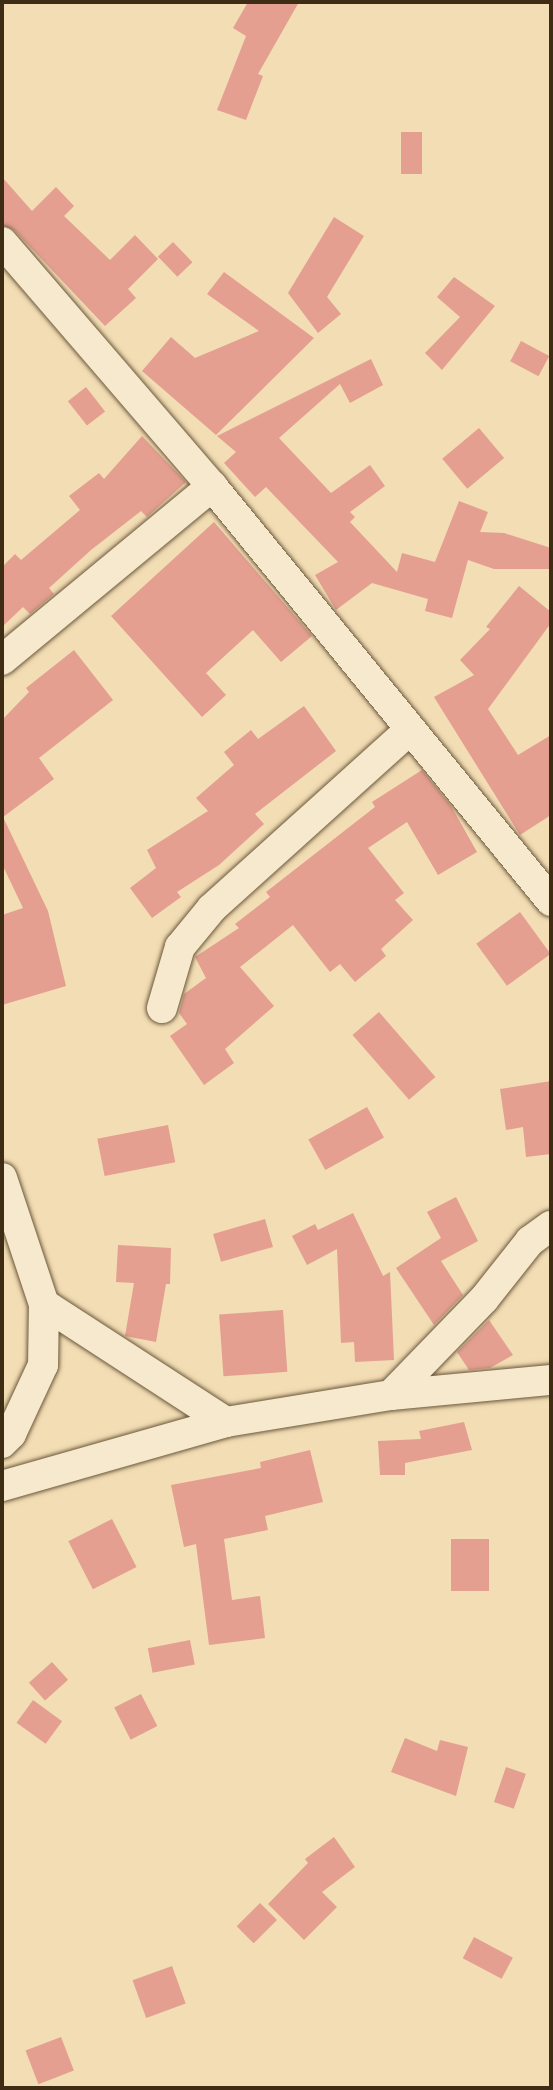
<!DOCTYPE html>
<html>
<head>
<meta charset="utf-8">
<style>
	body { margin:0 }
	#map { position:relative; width:553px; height:2090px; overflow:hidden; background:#f2ddb4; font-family:"Gentium Book Plus",serif }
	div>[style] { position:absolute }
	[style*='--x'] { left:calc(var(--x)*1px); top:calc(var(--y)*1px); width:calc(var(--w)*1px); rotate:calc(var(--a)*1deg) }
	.building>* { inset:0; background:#e49f90; transform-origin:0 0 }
	.roads { filter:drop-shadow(0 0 2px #6c583c) drop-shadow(0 0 2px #6c583c) }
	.minor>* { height:30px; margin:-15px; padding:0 15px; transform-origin:15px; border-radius:15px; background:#f7e9ce }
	span { translate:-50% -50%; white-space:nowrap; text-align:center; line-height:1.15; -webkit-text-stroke:6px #f7e9ce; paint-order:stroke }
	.frame { position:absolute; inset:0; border:4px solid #3f2c14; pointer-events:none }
</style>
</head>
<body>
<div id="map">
	<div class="building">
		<div style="clip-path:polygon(248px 2px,299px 2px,258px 74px,263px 76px,246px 120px,217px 110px,246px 36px,233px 28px)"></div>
		<div style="left:401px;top:132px;width:21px;height:42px"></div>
		<div style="clip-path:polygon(2px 177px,32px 211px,56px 187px,74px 206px,64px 216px,110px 260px,135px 235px,158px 259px,128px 289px,136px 298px,105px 326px,15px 231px,2px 225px)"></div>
		<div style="clip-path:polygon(334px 217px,364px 236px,327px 297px,341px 314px,318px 333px,288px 293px)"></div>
		<div style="left:173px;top:242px;width:28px;height:21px;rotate:46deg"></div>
		<div style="clip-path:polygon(224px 272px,314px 338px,216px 435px,142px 371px,171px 337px,195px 358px,259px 331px,207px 294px)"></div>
		<div style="clip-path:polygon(454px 277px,495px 306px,442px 370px,425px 353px,460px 317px,437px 297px)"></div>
		<div style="left:521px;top:341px;width:32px;height:23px;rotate:28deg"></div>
		<div style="clip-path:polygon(371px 359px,383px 385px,350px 403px,340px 384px,279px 438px,331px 493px,370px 465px,385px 486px,350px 512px,355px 517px,350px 522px,397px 572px,402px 553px,435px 562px,459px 501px,488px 512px,480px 532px,504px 533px,551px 548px,551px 569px,494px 569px,468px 560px,452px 618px,425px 611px,428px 599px,372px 583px,336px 610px,315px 575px,338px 562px,266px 487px,255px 497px,224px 463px,236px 452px,217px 436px)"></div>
		<div style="left:86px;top:387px;width:31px;height:23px;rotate:52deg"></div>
		<div style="left:479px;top:428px;width:39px;height:48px;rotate:50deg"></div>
		<div style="clip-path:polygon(142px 436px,186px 482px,147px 517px,141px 511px,91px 550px,49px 588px,54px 594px,30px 614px,23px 607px,2px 627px,2px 567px,15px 554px,21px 560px,80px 510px,69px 496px,99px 473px,104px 479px)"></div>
		<div style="clip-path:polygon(214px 522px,312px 636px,281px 662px,253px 630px,206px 673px,226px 695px,202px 717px,111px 616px)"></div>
		<div style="clip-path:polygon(519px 586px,551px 612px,551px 623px,488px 709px,518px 755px,551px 735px,551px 815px,520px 835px,434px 697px,474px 675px,460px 660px,490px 629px,486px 627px)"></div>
		<div style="clip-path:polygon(74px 650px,113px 700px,39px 758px,54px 779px,3px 817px,48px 911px,66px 986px,2px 1005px,2px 915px,23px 908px,2px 864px,2px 720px,29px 692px,26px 688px)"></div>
		<div style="clip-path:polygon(304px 706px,336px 751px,255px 814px,264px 824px,219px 865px,177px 892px,181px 897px,152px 918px,130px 888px,156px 868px,147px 850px,208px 811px,196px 798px,234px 765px,224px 752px,251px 730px,258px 739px)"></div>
		<div style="clip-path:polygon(422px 770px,451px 806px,477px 852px,438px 875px,407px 822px,368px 848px,404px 893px,395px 900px,413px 920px,381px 949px,386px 956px,355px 982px,340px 964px,330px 972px,293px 925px,240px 967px,274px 1006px,225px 1049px,234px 1063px,204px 1085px,170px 1036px,187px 1024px,179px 1013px,184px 994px,206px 978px,195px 957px,239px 928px,235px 924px,270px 897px,266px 892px,375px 807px,372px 802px)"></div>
		<div style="left:520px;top:912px;width:52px;height:54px;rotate:54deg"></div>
		<div style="left:379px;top:1012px;width:86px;height:35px;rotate:49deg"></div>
		<div style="clip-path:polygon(551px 1081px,551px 1154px,526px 1157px,523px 1127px,506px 1130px,500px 1089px)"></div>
		<div style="left:367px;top:1107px;width:35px;height:67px;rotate:61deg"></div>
		<div style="left:168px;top:1125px;width:38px;height:72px;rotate:79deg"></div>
		<div style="clip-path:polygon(456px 1197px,478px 1241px,441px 1261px,463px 1295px,434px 1325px,396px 1268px,441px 1238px,427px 1212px)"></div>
		<div style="clip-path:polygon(353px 1213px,383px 1276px,390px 1272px,394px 1360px,355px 1362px,354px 1342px,341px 1343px,337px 1249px,307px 1265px,292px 1236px,315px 1224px,318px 1230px)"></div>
		<div style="left:265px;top:1219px;width:29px;height:54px;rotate:74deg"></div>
		<div style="clip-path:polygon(118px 1245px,171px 1248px,170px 1284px,166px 1284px,156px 1342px,125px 1336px,134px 1283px,116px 1282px)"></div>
		<div style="left:283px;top:1310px;width:62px;height:64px;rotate:86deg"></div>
		<div style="clip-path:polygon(489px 1320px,513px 1355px,490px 1368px,469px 1370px,457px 1352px)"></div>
		<div style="clip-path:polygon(464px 1422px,472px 1450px,405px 1463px,405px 1475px,380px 1475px,378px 1441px,421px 1439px,419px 1431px)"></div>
		<div style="clip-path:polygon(310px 1450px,323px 1502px,265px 1516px,268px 1530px,224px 1539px,232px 1600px,260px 1596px,265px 1638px,209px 1645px,196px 1544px,184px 1547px,171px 1485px,261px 1468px,260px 1462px)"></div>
		<div style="left:112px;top:1519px;width:54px;height:49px;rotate:63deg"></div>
		<div style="left:451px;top:1539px;width:38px;height:52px"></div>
		<div style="left:190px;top:1640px;width:25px;height:43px;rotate:79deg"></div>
		<div style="left:52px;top:1662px;width:24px;height:31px;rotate:48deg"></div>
		<div style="left:141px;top:1694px;width:36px;height:30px;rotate:63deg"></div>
		<div style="left:33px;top:1700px;width:36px;height:28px;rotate:36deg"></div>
		<div style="clip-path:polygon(405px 1738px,437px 1751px,440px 1740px,468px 1747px,456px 1796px,391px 1772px)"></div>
		<div style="left:506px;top:1767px;width:21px;height:37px;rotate:19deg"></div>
		<div style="clip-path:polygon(334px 1837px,355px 1867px,322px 1892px,337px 1907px,304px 1940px,268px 1904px,308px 1863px,305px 1859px)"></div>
		<div style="left:260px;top:1903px;width:24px;height:33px;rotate:45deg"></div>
		<div style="left:474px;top:1937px;width:44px;height:24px;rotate:28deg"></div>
		<div style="left:172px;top:1966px;width:40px;height:42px;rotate:70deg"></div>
		<div style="left:61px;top:2037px;width:36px;height:38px;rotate:69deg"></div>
	</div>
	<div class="roads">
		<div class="minor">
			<div style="--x:2;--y:242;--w:322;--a:49.3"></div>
			<div style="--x:212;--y:486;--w:536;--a:50.76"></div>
			<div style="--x:2;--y:660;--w:273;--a:-39.6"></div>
			<div style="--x:162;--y:1008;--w:64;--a:-73.6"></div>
			<div style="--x:180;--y:947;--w:50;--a:-50.6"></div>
			<div style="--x:212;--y:908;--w:266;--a:-42"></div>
			<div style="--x:2;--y:1178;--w:133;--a:71.6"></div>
			<div style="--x:44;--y:1304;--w:61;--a:90.9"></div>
			<div style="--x:43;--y:1365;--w:76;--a:114.9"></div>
			<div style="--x:11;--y:1434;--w:13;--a:135"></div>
			<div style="--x:44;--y:1304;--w:217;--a:33"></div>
			<div style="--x:391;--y:1395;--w:134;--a:-45.9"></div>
			<div style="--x:484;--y:1299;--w:74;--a:-51.6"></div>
			<div style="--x:530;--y:1241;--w:26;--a:-36"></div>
			<div style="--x:2;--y:1486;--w:233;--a:-15.9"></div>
			<div style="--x:226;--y:1422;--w:167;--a:-9.3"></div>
			<div style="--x:391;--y:1395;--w:161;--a:-5.4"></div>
		</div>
	</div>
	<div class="frame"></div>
</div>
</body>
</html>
